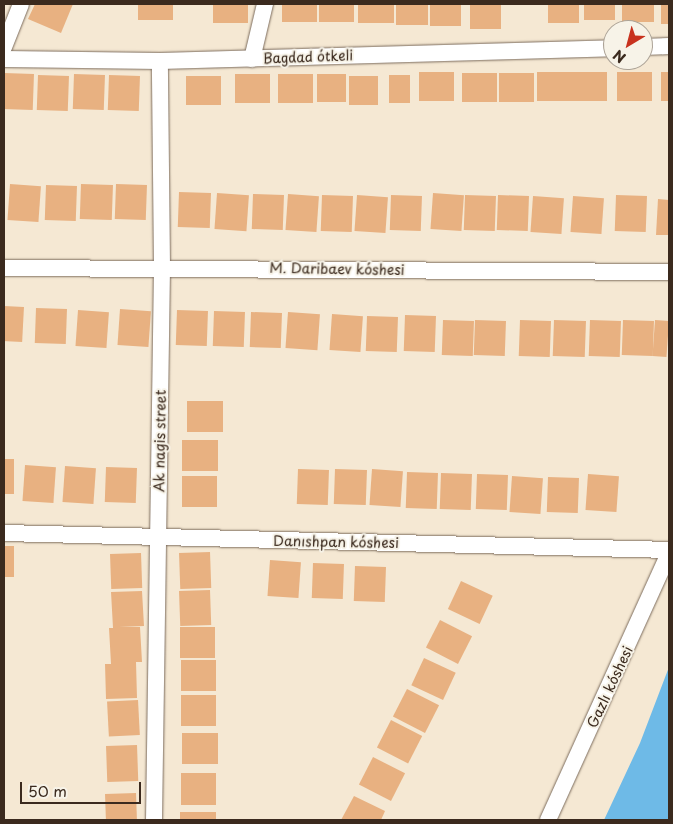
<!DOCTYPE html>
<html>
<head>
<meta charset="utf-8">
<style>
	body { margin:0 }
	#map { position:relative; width:673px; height:824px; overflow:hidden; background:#f5e8d3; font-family:"Playpen Sans",sans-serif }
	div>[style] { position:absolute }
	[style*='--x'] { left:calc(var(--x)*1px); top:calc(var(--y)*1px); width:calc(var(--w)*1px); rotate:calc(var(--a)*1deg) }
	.water>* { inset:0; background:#6ebae7 }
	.building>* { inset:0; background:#e8b181; transform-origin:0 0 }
	.roads { filter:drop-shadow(0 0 1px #7c6c5d) drop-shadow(0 0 1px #7c6c5d) }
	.minor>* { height:16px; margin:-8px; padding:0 8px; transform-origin:8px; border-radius:8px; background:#fff }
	span { translate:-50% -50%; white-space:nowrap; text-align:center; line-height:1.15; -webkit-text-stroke:4px #f7f3e8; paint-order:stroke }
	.street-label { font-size:14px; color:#3b2a1e }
	.frame { position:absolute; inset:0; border:5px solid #3b2a1e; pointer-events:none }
	.north { position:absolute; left:603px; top:20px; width:50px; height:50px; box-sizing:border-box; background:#f7f3e8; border:1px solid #aca397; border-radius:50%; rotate:217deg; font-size:14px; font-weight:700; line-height:20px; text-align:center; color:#3b2a1e }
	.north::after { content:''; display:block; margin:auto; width:18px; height:22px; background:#c8321e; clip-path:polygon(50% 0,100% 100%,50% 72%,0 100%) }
	.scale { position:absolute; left:20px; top:782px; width:121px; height:22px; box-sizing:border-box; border:2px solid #3b2a1e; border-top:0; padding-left:6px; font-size:15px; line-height:18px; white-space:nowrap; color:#3b2a1e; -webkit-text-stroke:4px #f7f3e8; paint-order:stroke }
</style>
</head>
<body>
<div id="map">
	<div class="water">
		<div style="clip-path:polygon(669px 667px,669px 820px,604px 820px,640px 743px)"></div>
	</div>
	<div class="building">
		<div style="clip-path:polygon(35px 4px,73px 4px,61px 33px,28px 19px)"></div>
		<div style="left:138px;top:4px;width:35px;height:16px"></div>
		<div style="left:213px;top:4px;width:35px;height:19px"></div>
		<div style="left:282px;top:4px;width:35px;height:18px"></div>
		<div style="left:319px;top:4px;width:35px;height:18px"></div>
		<div style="left:358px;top:4px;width:36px;height:19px"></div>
		<div style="left:396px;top:4px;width:32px;height:21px"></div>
		<div style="left:430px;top:4px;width:31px;height:22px"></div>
		<div style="left:470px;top:4px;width:31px;height:25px"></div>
		<div style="left:548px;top:4px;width:31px;height:19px"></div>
		<div style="left:584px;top:4px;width:31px;height:16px"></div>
		<div style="left:622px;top:4px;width:32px;height:18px"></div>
		<div style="left:661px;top:4px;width:8px;height:20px"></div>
		<div style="left:454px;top:72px;width:29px;height:35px;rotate:90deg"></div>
		<div style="left:537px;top:72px;width:70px;height:29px"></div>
		<div style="left:617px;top:72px;width:35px;height:29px"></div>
		<div style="left:661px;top:72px;width:8px;height:29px"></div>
		<div style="left:4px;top:73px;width:30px;height:36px;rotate:2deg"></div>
		<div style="left:462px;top:73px;width:35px;height:29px"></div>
		<div style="left:499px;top:73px;width:35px;height:29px"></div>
		<div style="left:74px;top:74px;width:31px;height:35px;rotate:2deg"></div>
		<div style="left:235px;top:74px;width:35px;height:29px"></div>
		<div style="left:278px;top:74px;width:35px;height:29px"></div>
		<div style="left:346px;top:74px;width:28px;height:29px;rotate:90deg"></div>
		<div style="left:38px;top:75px;width:31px;height:35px;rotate:2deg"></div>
		<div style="left:109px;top:75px;width:31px;height:35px;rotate:2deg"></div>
		<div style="left:389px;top:75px;width:21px;height:28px"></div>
		<div style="left:186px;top:76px;width:35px;height:29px"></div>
		<div style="left:349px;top:76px;width:29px;height:29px"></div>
		<div style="left:10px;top:184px;width:31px;height:36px;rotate:4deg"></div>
		<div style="left:81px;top:184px;width:32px;height:35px;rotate:2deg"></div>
		<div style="left:116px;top:184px;width:31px;height:35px;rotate:2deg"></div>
		<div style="left:46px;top:185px;width:31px;height:35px;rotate:2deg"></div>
		<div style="left:179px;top:192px;width:32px;height:35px;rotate:2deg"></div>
		<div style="left:217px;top:193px;width:32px;height:36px;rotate:4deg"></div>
		<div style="left:433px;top:193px;width:31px;height:36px;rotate:4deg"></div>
		<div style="left:253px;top:194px;width:31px;height:35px;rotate:2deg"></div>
		<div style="left:288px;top:194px;width:31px;height:36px;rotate:4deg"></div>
		<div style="left:322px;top:195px;width:31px;height:36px;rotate:2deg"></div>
		<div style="left:357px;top:195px;width:31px;height:36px;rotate:4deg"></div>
		<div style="left:391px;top:195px;width:31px;height:35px;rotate:2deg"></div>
		<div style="left:465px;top:195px;width:31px;height:35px;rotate:2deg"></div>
		<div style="left:498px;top:195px;width:31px;height:35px;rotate:2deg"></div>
		<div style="left:616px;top:195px;width:31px;height:36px;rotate:2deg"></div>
		<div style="left:533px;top:196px;width:31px;height:36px;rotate:4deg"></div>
		<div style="left:573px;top:196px;width:31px;height:36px;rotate:4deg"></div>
		<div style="clip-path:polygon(658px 199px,669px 200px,669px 235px,656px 235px)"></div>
		<div style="left:4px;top:306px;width:20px;height:35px;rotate:3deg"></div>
		<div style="left:36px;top:308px;width:31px;height:35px;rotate:2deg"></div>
		<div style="left:120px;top:309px;width:31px;height:36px;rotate:4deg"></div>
		<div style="left:78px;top:310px;width:31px;height:36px;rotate:4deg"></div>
		<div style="left:177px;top:310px;width:31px;height:35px;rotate:2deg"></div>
		<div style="left:214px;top:311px;width:31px;height:35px;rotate:2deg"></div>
		<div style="left:251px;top:312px;width:31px;height:35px;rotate:2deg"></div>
		<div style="left:288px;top:312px;width:32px;height:36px;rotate:4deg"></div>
		<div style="left:332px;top:314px;width:31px;height:36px;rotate:4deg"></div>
		<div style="left:405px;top:315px;width:31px;height:36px;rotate:2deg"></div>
		<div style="left:367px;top:316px;width:31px;height:35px;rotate:2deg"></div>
		<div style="left:443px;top:320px;width:31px;height:35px;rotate:2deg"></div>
		<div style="left:475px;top:320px;width:31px;height:35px;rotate:2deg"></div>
		<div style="left:520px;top:320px;width:31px;height:36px;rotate:2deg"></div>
		<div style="left:554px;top:320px;width:32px;height:36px;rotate:2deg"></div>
		<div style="left:590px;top:320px;width:31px;height:36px;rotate:2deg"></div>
		<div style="left:623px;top:320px;width:31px;height:35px;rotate:2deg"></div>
		<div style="left:655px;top:320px;width:14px;height:36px;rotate:4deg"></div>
		<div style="left:187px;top:401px;width:36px;height:31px"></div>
		<div style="left:182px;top:440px;width:36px;height:31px"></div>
		<div style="left:4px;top:459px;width:10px;height:35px"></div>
		<div style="left:25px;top:465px;width:31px;height:36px;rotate:4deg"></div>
		<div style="left:65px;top:466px;width:31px;height:36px;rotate:4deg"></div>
		<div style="left:106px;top:467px;width:31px;height:35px;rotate:2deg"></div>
		<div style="left:298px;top:469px;width:31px;height:35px;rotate:2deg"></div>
		<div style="left:335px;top:469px;width:32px;height:35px;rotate:2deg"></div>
		<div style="left:372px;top:469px;width:31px;height:36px;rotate:4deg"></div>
		<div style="left:407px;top:472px;width:31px;height:36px;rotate:2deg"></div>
		<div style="left:441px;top:473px;width:31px;height:36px;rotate:2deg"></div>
		<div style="left:477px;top:474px;width:31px;height:35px;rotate:2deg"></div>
		<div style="left:588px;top:474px;width:31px;height:36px;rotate:4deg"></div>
		<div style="left:182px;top:476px;width:35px;height:31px"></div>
		<div style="left:512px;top:476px;width:31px;height:36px;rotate:4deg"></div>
		<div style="left:548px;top:477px;width:31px;height:35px;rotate:2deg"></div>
		<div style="left:4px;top:546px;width:10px;height:31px"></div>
		<div style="left:210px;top:552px;width:36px;height:31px;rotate:88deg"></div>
		<div style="left:141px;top:553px;width:35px;height:31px;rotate:88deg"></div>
		<div style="left:270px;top:560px;width:31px;height:36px;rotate:4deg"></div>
		<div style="left:313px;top:563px;width:31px;height:35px;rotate:2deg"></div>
		<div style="left:355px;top:566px;width:31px;height:35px;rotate:2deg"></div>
		<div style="left:461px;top:581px;width:35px;height:31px;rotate:25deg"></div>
		<div style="left:210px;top:590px;width:35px;height:31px;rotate:88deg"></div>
		<div style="clip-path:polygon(142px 591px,144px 626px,119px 627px,140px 627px,142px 662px,136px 662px,137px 698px,106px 699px,105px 664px,111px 664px,109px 628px,113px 628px,111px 592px)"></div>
		<div style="left:440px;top:620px;width:36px;height:31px;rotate:27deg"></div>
		<div style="left:180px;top:627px;width:35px;height:31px"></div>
		<div style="left:424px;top:658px;width:35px;height:30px;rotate:25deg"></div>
		<div style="left:181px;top:660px;width:35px;height:31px"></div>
		<div style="left:407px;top:689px;width:36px;height:31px;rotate:27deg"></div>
		<div style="left:181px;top:695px;width:35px;height:31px"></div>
		<div style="left:138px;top:700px;width:35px;height:31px;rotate:87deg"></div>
		<div style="left:391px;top:720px;width:35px;height:31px;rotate:27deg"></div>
		<div style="left:182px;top:733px;width:36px;height:31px"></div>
		<div style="left:137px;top:745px;width:36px;height:31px;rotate:88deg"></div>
		<div style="left:373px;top:757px;width:36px;height:31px;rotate:27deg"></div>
		<div style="left:181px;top:773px;width:35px;height:32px"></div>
		<div style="left:136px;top:793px;width:27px;height:31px;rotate:88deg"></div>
		<div style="clip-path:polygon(354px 796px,385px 811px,381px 820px,341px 820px)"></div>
		<div style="left:180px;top:812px;width:36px;height:8px"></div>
	</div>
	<div class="roads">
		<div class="minor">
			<div style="--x:4;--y:47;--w:46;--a:-68.4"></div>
			<div style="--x:643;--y:47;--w:26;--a:-2"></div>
			<div style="--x:4;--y:59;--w:156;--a:0.7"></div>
			<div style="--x:160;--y:61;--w:453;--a:-1.6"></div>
			<div style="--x:252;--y:59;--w:57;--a:-76.7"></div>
			<div style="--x:4;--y:268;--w:665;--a:0.34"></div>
			<div style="--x:4;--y:533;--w:665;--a:1.46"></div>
			<div style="--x:154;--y:820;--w:553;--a:-89.17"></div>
			<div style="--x:162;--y:267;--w:206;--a:-90.6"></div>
			<div style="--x:548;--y:820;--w:293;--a:-65.6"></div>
		</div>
	</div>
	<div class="street-label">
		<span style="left:308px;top:57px;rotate:-2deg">Bagdad ótkeli</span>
		<span style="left:337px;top:269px;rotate:1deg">M. Daribaev kóshesi</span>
		<span style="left:160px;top:441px;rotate:-89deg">Ak nagis street</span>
		<span style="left:336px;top:542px;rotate:1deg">Danıshpan kóshesi</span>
		<span style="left:610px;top:687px;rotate:-65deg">Gazlı kóshesi</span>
	</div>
	<div class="frame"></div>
	<div class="north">N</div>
	<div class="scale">50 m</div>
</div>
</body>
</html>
